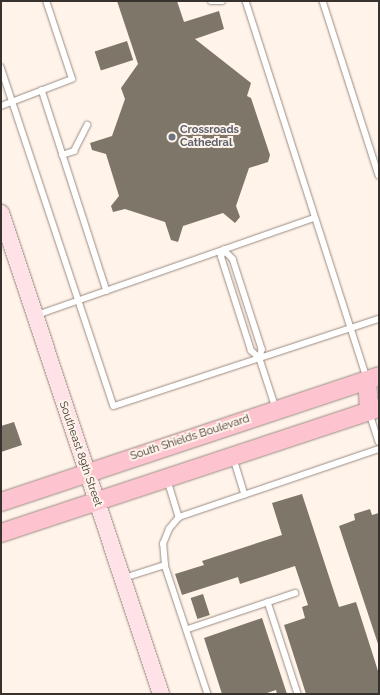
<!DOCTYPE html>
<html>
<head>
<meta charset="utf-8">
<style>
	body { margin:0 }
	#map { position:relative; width:380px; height:695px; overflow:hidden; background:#fff3ea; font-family:Raleway,sans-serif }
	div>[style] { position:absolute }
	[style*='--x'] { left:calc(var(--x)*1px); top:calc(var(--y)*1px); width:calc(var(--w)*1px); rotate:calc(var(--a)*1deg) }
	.building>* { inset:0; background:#7e7669; transform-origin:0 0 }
	.roads { filter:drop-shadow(0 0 1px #9a8c83) drop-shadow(0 0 1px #9a8c83) }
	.lane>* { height:5.5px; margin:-2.75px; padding:0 2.75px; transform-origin:2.75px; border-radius:2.75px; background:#fff }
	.secondary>* { height:16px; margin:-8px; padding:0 8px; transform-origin:8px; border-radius:8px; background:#fee2e8 }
	.primary>* { height:18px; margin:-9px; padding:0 9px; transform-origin:9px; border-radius:9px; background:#fdc4d0 }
	.dots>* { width:11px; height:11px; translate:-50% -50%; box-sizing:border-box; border:2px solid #fff3ea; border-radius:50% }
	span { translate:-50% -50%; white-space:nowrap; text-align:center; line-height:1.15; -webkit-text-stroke:4px #fff3ea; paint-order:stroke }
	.worship-label { font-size:11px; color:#5b616d; font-weight:700 }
	.left { translate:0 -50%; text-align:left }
	.street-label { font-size:11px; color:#38322f }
	.frame { position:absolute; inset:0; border:2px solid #38322f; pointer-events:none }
</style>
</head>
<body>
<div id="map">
	<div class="building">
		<div style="clip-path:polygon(117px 1px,177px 1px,184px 22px,219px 11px,224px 29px,195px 39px,251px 83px,247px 96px,251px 98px,270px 155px,268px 162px,249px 168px,236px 206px,240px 217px,235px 223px,223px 213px,183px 226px,178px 242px,171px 240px,165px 222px,125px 209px,113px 212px,111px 206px,119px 196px,106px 154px,92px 150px,90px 143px,112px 136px,125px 99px,121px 88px,138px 64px)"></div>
		<div style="left:127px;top:41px;width:20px;height:34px;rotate:72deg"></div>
		<div style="clip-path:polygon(14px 422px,22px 445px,1px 452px,1px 426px)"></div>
		<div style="clip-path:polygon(302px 494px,339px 607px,356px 602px,379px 674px,379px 694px,306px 694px,284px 625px,305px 618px,302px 607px,308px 605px,295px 566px,240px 584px,238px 577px,182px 595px,175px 574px,204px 565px,202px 561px,282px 535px,272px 503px)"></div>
		<div style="clip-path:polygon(370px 509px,372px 515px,379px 513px,379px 647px,339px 526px,355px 520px,354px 514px)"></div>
		<div style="left:203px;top:594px;width:22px;height:13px;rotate:72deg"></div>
		<div style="clip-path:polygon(262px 618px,287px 694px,277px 694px,276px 690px,264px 694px,222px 694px,204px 638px)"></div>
	</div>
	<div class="roads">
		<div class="lane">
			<div style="--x:211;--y:1;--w:11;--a:0"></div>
			<div style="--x:246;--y:1;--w:396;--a:72.2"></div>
			<div style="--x:323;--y:1;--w:183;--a:72.2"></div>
			<div style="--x:1;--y:67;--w:357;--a:71.6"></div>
			<div style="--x:114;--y:406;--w:279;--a:-18.2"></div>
			<div style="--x:42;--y:90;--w:211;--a:72.1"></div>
			<div style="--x:1;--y:106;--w:76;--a:-20.8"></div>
			<div style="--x:72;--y:79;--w:82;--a:-108.4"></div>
			<div style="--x:62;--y:155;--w:13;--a:-18"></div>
			<div style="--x:74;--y:151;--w:29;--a:-63"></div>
			<div style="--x:37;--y:315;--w:293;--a:-19.3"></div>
			<div style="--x:260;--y:359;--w:12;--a:-138"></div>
			<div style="--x:251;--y:351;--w:99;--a:-107.7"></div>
			<div style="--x:221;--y:257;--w:8;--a:-67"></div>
			<div style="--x:224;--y:250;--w:13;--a:45"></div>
			<div style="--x:233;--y:259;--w:95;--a:72.1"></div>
			<div style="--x:262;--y:349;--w:10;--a:101"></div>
			<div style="--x:260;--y:359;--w:52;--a:71.9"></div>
			<div style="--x:370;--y:414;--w:29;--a:72"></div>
			<div style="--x:234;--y:459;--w:37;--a:73"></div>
			<div style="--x:168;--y:481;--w:38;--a:73"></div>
			<div style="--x:165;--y:565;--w:21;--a:-95"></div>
			<div style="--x:163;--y:544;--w:16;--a:-68"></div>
			<div style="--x:169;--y:529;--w:16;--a:-50"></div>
			<div style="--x:179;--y:517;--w:211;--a:-18.8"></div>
			<div style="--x:124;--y:578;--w:43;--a:-17.6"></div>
			<div style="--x:165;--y:565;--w:136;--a:71.6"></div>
			<div style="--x:268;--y:602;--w:97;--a:71.9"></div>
			<div style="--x:188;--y:629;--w:113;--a:-18.6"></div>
		</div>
		<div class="secondary">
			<div style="--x:1;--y:213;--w:507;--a:71.6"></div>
		</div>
		<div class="primary">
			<div style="--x:367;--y:380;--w:31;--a:86"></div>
			<div style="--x:1;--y:502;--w:398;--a:-18.4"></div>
			<div style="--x:1;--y:533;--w:398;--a:-18.3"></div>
		</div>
	</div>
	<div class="dots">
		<div style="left:172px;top:137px;background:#6b7280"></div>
	</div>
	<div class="worship-label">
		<span class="left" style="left:180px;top:137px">Crossroads<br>Cathedral</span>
	</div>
	<div class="street-label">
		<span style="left:190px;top:438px;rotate:-18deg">South Shields Boulevard</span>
		<span style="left:80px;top:454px;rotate:71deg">Southeast 89th Street</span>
	</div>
	<div class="frame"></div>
</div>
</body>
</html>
